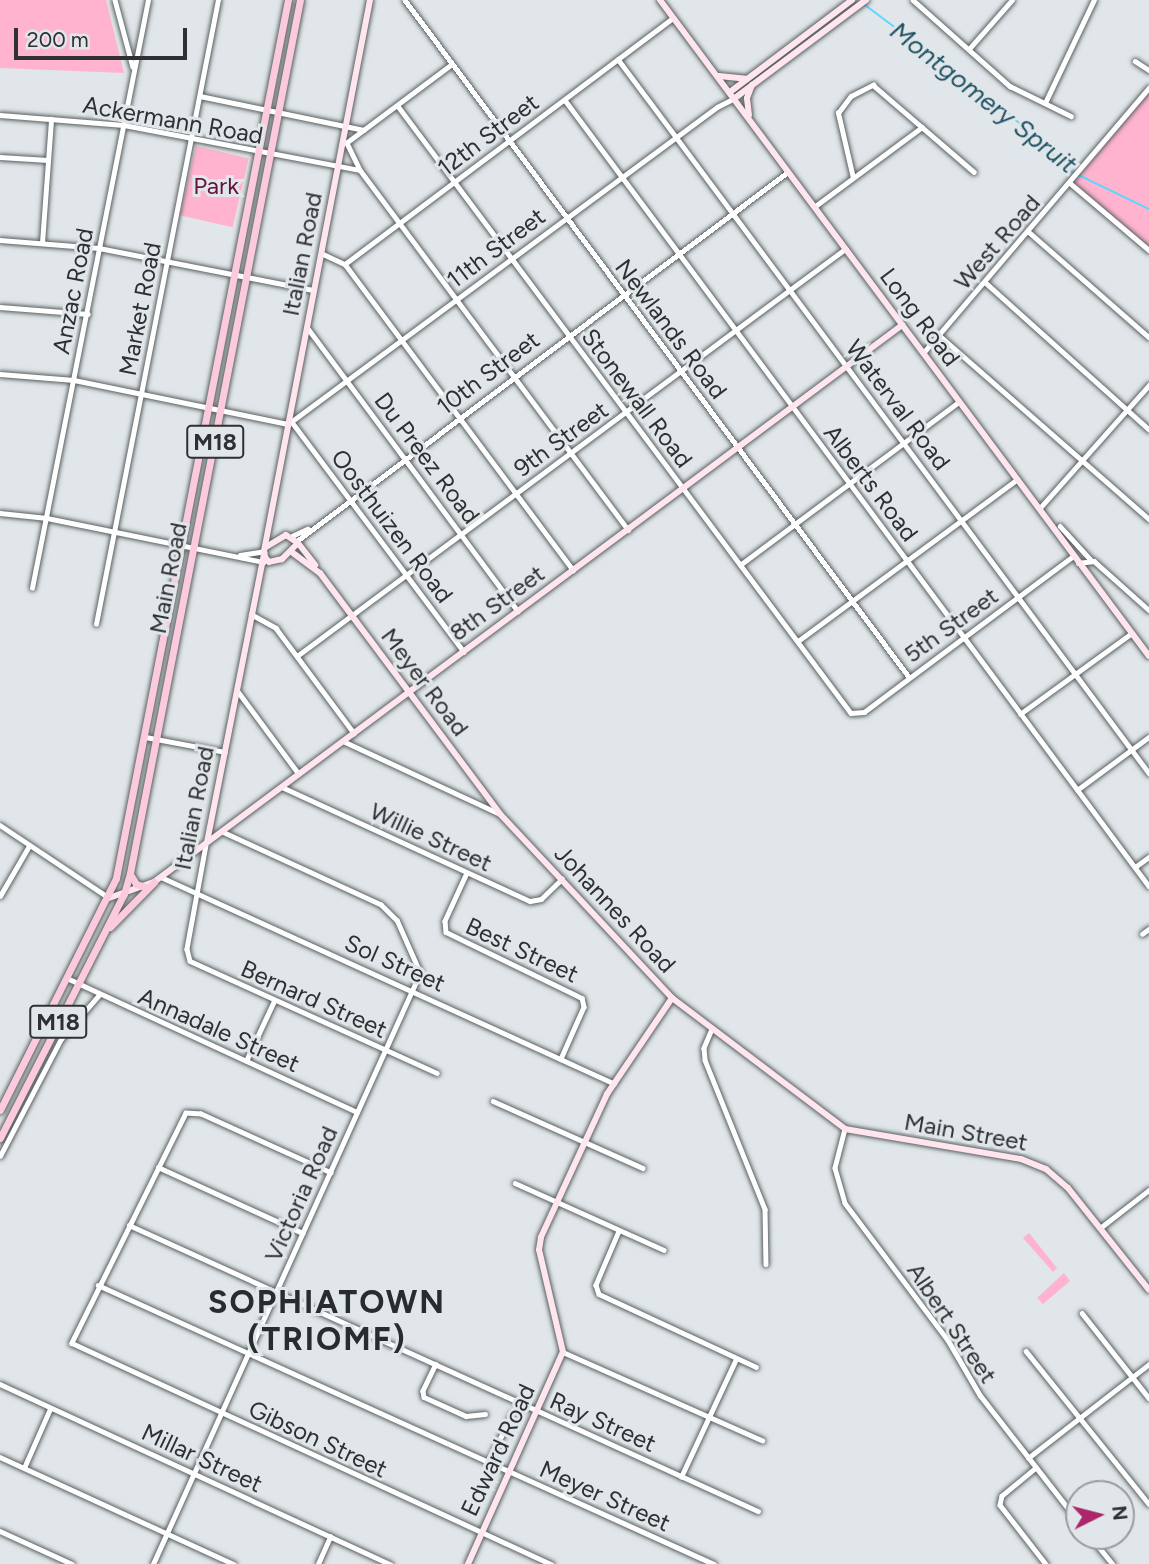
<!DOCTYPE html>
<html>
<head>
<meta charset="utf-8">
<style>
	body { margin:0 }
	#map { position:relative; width:1149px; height:1564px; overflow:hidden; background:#e0e6e9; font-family:Figtree,sans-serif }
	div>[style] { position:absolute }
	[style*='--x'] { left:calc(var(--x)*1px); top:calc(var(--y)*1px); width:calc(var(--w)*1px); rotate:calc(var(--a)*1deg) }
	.green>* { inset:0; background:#ffb3cf; transform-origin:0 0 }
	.stream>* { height:2px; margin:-1px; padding:0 1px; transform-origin:1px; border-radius:1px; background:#5cd7ff }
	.roads { filter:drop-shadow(0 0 2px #5a6062) drop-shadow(0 0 2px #5a6062) }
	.street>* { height:4.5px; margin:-2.25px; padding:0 2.25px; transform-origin:2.25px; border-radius:2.25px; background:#fff }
	.secondary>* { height:6px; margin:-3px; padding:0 3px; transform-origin:3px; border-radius:3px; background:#fee5ee }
	.primary>* { height:7px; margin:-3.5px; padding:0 3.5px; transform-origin:3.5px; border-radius:3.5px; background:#fccadd }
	span { translate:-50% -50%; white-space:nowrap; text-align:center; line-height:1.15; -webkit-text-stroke:6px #e0e6e9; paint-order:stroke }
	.shield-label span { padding:2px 5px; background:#e0e6e9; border:2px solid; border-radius:5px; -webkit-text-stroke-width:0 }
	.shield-label { font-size:23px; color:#2e3031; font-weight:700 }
	.street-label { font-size:24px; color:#2e3031 }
	.park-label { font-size:24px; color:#65123c }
	.water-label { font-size:26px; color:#205364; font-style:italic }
	.district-label { font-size:32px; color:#272c2e; font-weight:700; letter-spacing:2px }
	.north { position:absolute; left:1065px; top:1480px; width:70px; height:70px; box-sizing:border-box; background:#e0e6e9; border:2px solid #999d9f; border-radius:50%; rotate:84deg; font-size:19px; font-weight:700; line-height:28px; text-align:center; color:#2e3031 }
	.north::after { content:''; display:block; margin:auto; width:24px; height:32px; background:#ad256a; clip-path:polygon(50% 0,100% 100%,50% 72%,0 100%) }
	.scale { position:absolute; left:14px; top:28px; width:173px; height:32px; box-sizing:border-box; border:4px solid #2e3031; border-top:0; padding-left:9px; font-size:21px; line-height:24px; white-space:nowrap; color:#2e3031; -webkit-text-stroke:5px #e0e6e9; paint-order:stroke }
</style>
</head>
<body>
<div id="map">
	<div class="green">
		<div style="clip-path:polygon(0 0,106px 0,124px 73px,0 68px)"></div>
		<div style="clip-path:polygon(1149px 91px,1149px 249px,1073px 183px)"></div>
		<div style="left:196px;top:146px;width:54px;height:71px;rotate:13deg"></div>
		<div style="clip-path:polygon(1029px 1233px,1057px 1268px,1053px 1272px,1023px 1238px)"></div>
		<div style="clip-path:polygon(1064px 1273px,1070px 1281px,1043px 1304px,1037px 1298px)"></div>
	</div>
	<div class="stream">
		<div style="--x:865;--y:5;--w:160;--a:36.9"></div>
		<div style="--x:993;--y:101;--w:64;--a:39.9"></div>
		<div style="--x:1042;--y:142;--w:34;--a:50"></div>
		<div style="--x:1064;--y:168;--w:94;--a:25.8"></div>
	</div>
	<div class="roads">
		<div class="street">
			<div style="--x:115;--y:0;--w:69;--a:75"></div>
			<div style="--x:405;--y:0;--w:844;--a:53.33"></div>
			<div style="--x:913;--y:0;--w:130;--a:41.6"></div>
			<div style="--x:1010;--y:86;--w:68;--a:26.2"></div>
			<div style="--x:969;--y:49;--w:65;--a:-48.7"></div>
			<div style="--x:618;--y:59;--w:890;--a:53.36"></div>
			<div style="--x:1135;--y:61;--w:17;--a:33"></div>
			<div style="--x:200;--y:96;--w:167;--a:11.7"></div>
			<div style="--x:565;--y:100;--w:979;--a:53.39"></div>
			<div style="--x:1045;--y:103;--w:114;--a:-64.6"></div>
			<div style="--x:398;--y:106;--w:757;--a:53.27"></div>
			<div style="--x:851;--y:713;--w:13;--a:-4"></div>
			<div style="--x:864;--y:712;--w:261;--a:-36.7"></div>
			<div style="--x:0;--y:115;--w:124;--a:4.6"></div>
			<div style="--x:124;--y:125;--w:239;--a:10.8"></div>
			<div style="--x:346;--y:143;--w:132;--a:-36.7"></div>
			<div style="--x:347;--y:143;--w:30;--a:64"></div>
			<div style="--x:360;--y:170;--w:449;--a:53.3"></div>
			<div style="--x:0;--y:157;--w:48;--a:3.6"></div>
			<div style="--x:853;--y:178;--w:67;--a:-103"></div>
			<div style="--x:838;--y:113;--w:21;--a:-53"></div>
			<div style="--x:851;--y:96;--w:25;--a:-27"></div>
			<div style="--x:873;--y:85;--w:133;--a:40.7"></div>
			<div style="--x:1070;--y:183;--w:104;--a:40.3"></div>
			<div style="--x:814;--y:207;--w:134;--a:-36.5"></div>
			<div style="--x:1030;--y:233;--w:158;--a:41.2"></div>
			<div style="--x:0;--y:240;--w:99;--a:4.6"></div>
			<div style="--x:99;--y:248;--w:219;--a:11.1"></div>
			<div style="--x:42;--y:243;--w:124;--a:-85.8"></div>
			<div style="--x:321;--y:253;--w:26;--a:25"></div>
			<div style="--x:345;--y:264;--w:382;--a:53.3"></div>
			<div style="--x:345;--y:264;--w:410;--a:-36.9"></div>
			<div style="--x:986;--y:283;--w:219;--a:41.9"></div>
			<div style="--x:0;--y:307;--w:88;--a:4.5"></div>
			<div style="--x:307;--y:327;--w:354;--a:53.4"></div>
			<div style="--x:940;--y:336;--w:278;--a:41.2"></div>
			<div style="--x:924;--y:352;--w:347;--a:-49.6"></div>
			<div style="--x:0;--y:374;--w:74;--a:4.6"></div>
			<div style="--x:74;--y:380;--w:218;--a:11.6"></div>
			<div style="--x:288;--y:424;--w:533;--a:-36.46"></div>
			<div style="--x:717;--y:107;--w:20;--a:-27"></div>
			<div style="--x:292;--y:422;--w:287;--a:53.2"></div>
			<div style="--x:1039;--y:509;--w:166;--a:-48.4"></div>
			<div style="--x:0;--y:513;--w:47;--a:6.1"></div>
			<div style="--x:47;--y:518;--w:221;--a:11.5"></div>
			<div style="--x:1060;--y:526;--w:46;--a:47.6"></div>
			<div style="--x:292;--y:536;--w:17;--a:-25"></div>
			<div style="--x:297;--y:541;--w:614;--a:-36.93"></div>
			<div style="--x:240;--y:555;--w:24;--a:-9"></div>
			<div style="--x:1078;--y:563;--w:16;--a:-7"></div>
			<div style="--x:1094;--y:561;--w:74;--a:41.7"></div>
			<div style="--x:740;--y:565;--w:273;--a:-36.7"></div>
			<div style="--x:32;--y:588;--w:599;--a:-78.84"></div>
			<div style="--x:251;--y:614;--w:29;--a:29"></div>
			<div style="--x:276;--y:628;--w:131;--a:53.4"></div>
			<div style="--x:96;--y:624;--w:636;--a:-78.94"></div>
			<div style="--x:798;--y:641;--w:271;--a:-36.4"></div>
			<div style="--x:297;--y:656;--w:683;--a:-36.6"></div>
			<div style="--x:237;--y:690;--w:104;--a:53.6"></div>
			<div style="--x:1020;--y:714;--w:138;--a:-35.9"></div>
			<div style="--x:145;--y:737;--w:81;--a:10.6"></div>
			<div style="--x:343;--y:741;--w:171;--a:24.9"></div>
			<div style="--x:282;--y:787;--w:273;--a:24.7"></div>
			<div style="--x:530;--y:901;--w:11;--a:-10"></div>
			<div style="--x:541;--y:899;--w:29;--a:-44"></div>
			<div style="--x:1077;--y:790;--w:89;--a:-36.4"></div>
			<div style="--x:0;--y:825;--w:130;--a:33.7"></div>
			<div style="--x:206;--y:845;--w:106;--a:100.4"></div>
			<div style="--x:187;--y:949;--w:12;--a:76"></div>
			<div style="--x:190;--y:961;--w:271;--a:24.4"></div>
			<div style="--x:1135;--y:867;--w:17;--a:-36"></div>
			<div style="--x:467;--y:873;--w:53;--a:114.6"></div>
			<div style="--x:445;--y:921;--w:11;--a:85"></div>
			<div style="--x:446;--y:932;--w:151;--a:25.9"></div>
			<div style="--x:582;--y:998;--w:9;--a:77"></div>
			<div style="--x:584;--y:1007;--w:57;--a:113.9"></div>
			<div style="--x:161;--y:877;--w:498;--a:24.5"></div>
			<div style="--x:0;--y:896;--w:58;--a:-59.9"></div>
			<div style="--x:1142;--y:934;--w:9;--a:-36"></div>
			<div style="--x:67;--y:978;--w:319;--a:24.8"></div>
			<div style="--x:712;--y:1029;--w:21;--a:113"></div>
			<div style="--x:704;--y:1048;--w:12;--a:85"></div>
			<div style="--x:705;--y:1060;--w:161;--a:68.1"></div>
			<div style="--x:765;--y:1209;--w:55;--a:89"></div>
			<div style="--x:246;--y:1061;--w:66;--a:-65"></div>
			<div style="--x:493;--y:1101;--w:164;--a:24.1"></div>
			<div style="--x:845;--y:1129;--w:40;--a:104.4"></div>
			<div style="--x:835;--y:1168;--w:36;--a:74"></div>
			<div style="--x:845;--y:1203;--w:171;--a:53.1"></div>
			<div style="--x:948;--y:1340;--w:64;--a:59.8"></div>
			<div style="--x:980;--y:1395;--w:161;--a:52.1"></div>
			<div style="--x:0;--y:1156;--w:132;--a:-62.5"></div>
			<div style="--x:61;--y:1039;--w:58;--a:-49.2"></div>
			<div style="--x:158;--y:1167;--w:159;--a:24.5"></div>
			<div style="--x:331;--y:1173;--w:143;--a:-155.6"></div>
			<div style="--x:201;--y:1114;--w:15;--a:-176"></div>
			<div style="--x:186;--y:1113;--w:257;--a:116.4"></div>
			<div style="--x:72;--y:1343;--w:528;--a:24.77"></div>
			<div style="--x:515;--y:1183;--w:163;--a:24.2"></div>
			<div style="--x:129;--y:1225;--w:691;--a:24.45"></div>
			<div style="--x:1100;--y:1228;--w:62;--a:-37.8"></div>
			<div style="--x:619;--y:1231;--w:59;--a:113.1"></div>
			<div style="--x:596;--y:1285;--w:9;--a:72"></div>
			<div style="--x:599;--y:1294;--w:173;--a:24.9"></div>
			<div style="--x:98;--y:1285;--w:676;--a:24.37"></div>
			<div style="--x:1082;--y:1313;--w:108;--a:51.8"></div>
			<div style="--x:1026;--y:1351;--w:196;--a:51.2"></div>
			<div style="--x:563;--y:1352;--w:218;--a:23.9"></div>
			<div style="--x:436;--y:1364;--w:30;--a:116"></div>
			<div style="--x:423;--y:1391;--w:6;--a:81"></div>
			<div style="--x:424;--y:1397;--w:46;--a:24.3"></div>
			<div style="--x:466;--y:1416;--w:19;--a:-6"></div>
			<div style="--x:0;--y:1384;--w:430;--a:24.8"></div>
			<div style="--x:0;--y:1457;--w:257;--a:24.6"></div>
			<div style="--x:1028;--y:1458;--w:153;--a:-37.8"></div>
			<div style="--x:488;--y:1463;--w:55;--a:-63.9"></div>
			<div style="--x:24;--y:1468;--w:64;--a:-66.2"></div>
			<div style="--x:1036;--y:1468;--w:44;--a:140.5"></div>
			<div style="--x:1002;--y:1496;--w:9;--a:103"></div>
			<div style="--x:1000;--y:1505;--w:75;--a:52.1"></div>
			<div style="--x:681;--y:1477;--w:130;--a:-65"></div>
			<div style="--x:0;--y:1531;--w:79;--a:24.6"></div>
			<div style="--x:1090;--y:1536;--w:36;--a:51"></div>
			<div style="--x:153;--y:1564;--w:649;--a:-65.69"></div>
			<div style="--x:420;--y:973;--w:57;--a:-113.9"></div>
			<div style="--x:397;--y:921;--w:23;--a:-135"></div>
			<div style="--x:381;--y:905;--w:175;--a:-155.3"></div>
			<div style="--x:318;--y:1564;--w:30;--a:-66"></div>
		</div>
		<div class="secondary">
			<div style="--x:660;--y:0;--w:818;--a:53.3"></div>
			<div style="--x:719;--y:76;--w:27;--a:6"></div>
			<div style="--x:730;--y:92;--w:153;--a:-37"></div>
			<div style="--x:735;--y:98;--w:164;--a:-36.8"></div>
			<div style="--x:749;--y:115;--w:17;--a:-97"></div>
			<div style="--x:747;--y:98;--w:14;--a:-69"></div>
			<div style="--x:298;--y:543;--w:28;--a:52"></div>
			<div style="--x:266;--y:547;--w:23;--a:-31"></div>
			<div style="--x:286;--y:535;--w:14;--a:34"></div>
			<div style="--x:298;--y:543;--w:23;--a:135"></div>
			<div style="--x:282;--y:559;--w:13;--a:167"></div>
			<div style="--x:269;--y:562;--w:6;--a:-129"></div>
			<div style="--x:265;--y:557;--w:6;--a:-99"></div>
			<div style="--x:264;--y:551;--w:561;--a:-79.11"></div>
			<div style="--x:293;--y:553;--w:34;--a:37"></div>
			<div style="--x:320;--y:573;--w:301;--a:53.2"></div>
			<div style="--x:500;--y:814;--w:252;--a:46.9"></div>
			<div style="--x:672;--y:998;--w:217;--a:37.1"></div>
			<div style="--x:845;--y:1129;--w:179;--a:9.7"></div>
			<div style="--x:1021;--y:1159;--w:27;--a:22"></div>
			<div style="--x:1046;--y:1169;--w:29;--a:41"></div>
			<div style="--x:1068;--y:1188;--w:130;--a:51.5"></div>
			<div style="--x:207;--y:842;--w:295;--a:-78.8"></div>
			<div style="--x:109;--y:898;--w:48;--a:-19.6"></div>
			<div style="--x:154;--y:882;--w:933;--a:-36.67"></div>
			<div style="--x:468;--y:1564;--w:232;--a:-65.9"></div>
			<div style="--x:563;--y:1352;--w:105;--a:-103.2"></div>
			<div style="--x:539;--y:1250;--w:13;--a:-81"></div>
			<div style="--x:541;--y:1237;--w:157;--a:-65.2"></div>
			<div style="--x:607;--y:1094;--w:116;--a:-55.9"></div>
		</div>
		<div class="primary">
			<div style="--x:130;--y:874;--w:12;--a:59"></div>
			<div style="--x:136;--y:884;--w:10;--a:17"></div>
			<div style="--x:110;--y:927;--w:63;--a:-45.6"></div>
			<div style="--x:0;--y:1110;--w:259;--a:-63.4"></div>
			<div style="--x:116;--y:878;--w:895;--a:-78.92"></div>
			<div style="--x:0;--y:1138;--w:274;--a:-63.1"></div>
			<div style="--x:124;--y:894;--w:22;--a:-74"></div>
			<div style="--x:130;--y:873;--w:889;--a:-78.98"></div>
		</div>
	</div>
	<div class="shield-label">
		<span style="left:215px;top:442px">M18</span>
		<span style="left:58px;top:1022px">M18</span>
	</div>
	<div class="street-label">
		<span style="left:173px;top:120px;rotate:10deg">Ackermann Road</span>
		<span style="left:488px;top:135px;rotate:-37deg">12th Street</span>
		<span style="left:997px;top:242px;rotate:-49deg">West Road</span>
		<span style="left:496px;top:248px;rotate:-37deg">11th Street</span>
		<span style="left:302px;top:254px;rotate:-79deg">Italian Road</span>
		<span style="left:73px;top:291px;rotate:-79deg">Anzac Road</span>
		<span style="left:140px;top:309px;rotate:-79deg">Market Road</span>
		<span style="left:920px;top:317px;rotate:53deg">Long Road</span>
		<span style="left:671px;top:329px;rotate:53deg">Newlands Road</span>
		<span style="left:488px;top:373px;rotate:-37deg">10th Street</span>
		<span style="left:637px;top:398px;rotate:53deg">Stonewall Road</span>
		<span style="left:898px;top:405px;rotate:53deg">Waterval Road</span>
		<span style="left:561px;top:439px;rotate:-36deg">9th Street</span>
		<span style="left:427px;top:458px;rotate:53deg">Du Preez Road</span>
		<span style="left:871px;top:483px;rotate:53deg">Alberts Road</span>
		<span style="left:392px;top:526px;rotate:53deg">Oosthuizen Road</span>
		<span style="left:168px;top:578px;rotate:-79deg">Main Road</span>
		<span style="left:497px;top:603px;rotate:-36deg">8th Street</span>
		<span style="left:951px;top:625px;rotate:-36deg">5th Street</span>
		<span style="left:425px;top:682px;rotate:53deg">Meyer Road</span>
		<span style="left:194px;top:808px;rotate:-79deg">Italian Road</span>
		<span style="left:431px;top:837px;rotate:25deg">Willie Street</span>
		<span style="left:615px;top:909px;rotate:47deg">Johannes Road</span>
		<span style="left:522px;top:950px;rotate:25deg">Best Street</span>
		<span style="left:395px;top:963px;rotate:24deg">Sol Street</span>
		<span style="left:314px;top:999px;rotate:24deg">Bernard Street</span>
		<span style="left:219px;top:1030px;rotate:24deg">Annadale Street</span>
		<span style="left:966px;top:1132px;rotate:10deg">Main Street</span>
		<span style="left:301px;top:1194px;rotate:-66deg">Victoria Road</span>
		<span style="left:952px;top:1323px;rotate:56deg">Albert Street</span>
		<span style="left:603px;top:1422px;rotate:24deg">Ray Street</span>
		<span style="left:318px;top:1439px;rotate:25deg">Gibson Street</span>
		<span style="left:498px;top:1450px;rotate:-65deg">Edward Road</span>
		<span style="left:202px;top:1458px;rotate:25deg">Millar Street</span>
		<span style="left:605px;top:1496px;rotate:24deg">Meyer Street</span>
	</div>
	<div class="park-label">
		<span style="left:216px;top:186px">Park</span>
	</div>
	<div class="water-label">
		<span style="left:983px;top:98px;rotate:38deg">Montgomery Spruit</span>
	</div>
	<div class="district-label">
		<span style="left:327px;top:1321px">SOPHIATOWN<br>(TRIOMF)</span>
	</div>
	<div class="north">N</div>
	<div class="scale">200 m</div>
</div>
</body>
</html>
